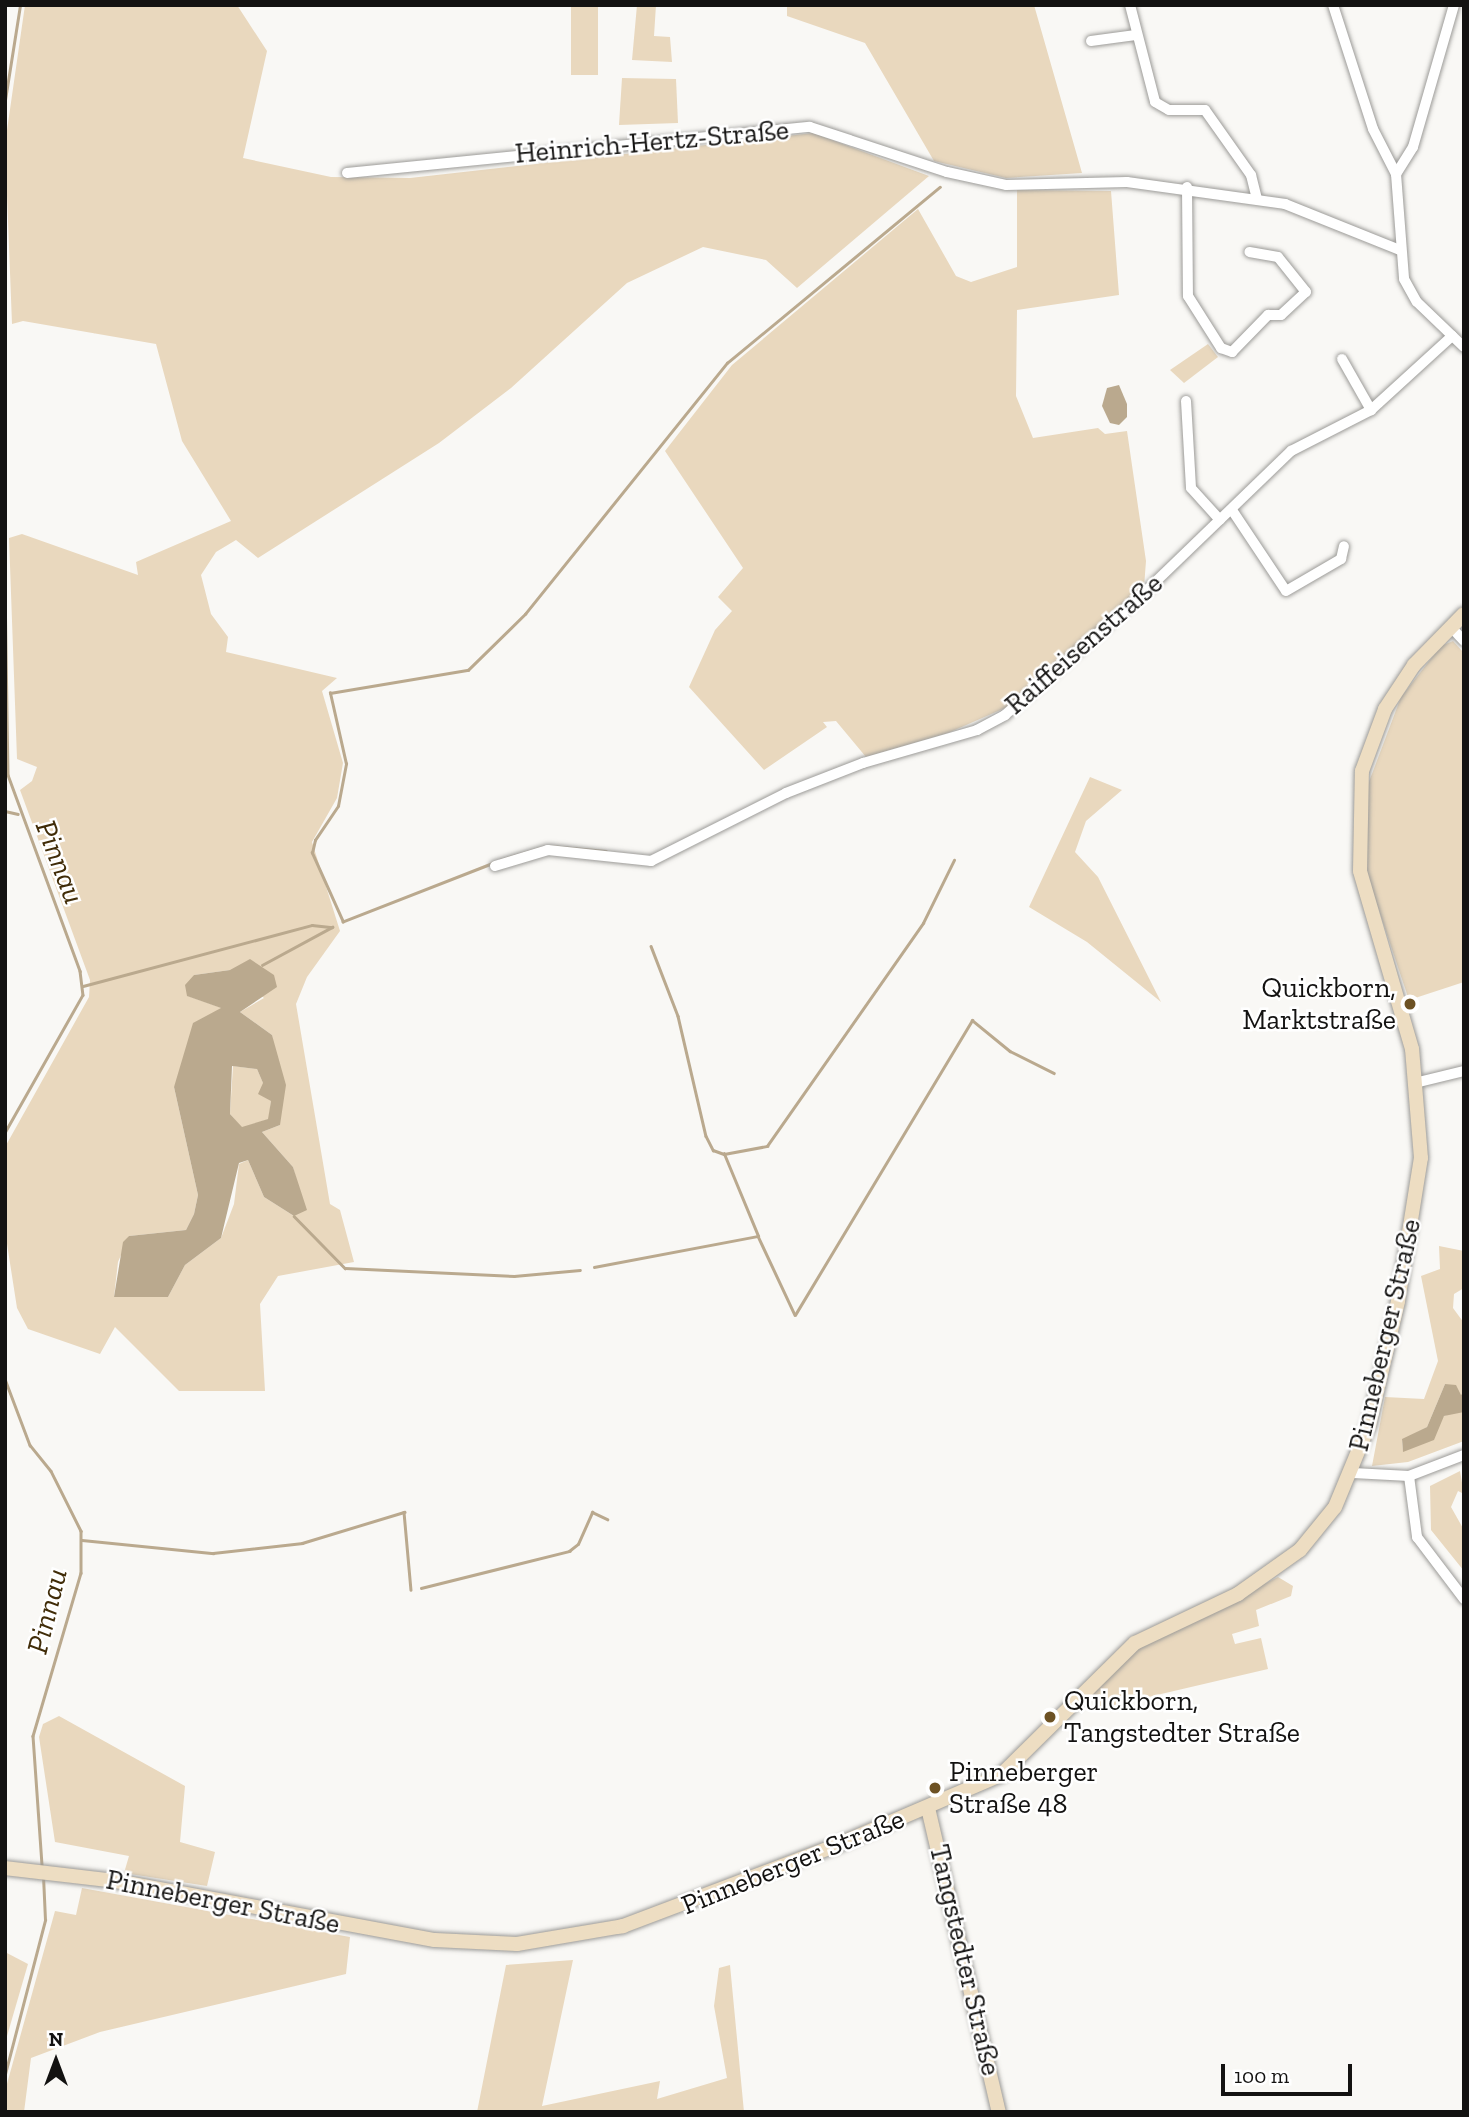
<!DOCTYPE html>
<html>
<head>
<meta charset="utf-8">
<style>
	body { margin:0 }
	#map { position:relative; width:1469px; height:2117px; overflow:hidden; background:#f9f8f5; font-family:"Zilla Slab",serif }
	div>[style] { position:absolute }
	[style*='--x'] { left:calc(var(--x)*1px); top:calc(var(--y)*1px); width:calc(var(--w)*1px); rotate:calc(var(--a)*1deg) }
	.green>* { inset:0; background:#e9d8be; transform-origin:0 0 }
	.water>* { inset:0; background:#baa98e }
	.stream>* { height:2.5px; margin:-1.25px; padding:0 1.25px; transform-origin:1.25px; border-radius:1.25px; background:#baa98e }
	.roads { filter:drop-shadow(0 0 2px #9c9b98) drop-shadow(0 0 2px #9c9b98) }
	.street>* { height:10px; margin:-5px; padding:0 5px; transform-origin:5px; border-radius:5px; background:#fff }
	.secondary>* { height:14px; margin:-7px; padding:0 7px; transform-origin:7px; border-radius:7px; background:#edddc2 }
	.dots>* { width:19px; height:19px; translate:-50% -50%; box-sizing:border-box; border:4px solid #fff; border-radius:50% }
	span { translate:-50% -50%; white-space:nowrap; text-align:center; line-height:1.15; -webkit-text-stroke:5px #fff; paint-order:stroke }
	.street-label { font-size:28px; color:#131211 }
	.poi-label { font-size:28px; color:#131211 }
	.right { translate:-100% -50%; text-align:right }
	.left { translate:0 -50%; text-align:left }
	.water-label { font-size:30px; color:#402c08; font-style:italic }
	.frame { position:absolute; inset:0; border:7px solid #131211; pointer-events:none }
	.north { position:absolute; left:21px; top:2026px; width:70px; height:70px; -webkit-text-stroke:5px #fff; paint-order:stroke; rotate:0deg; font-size:19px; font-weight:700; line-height:28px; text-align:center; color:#131211 }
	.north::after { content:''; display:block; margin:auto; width:24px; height:32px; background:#131211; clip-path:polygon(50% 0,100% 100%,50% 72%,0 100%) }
	.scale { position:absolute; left:1221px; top:2064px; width:131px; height:32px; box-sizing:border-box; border:4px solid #131211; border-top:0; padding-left:9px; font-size:21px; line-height:24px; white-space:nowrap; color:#131211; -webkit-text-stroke:5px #fff; paint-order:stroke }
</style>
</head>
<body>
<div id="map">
	<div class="green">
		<div style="clip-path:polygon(evenodd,25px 5px,237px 5px,267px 51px,243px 158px,331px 177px,410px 178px,813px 133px,929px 176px,797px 288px,766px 260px,703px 247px,627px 283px,511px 388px,439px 443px,258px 558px,236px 540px,216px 552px,201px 575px,211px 614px,228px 637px,226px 652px,337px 678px,322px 691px,343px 763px,337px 798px,312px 842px,340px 931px,307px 977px,296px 1004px,330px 1204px,340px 1210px,354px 1262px,278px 1276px,260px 1304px,265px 1391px,179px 1391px,115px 1327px,100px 1354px,28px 1329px,17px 1308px,5px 1231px,5px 1147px,89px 997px,90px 980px,20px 790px,32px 781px,37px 767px,17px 759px,9px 538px,22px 534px,138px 575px,136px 562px,231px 521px,182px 441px,156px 344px,23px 321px,12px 324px,5px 144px,25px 5px,230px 970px,264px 998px,240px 1012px,272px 1035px,280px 1125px,262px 1132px,293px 1167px,298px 1186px,294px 1216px,264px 1197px,248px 1160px,239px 1164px,234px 1204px,221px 1238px,185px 1265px,168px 1297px,114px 1297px,118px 1262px,129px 1236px,186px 1230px,194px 1214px,198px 1195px,174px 1087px,222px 1008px,188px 996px,194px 975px,230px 970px)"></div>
		<div style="left:571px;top:5px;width:27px;height:70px"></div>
		<div style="clip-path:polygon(637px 5px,656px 5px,654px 36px,670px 37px,672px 62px,632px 60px)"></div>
		<div style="clip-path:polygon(787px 5px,1034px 5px,1082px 173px,1006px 178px,934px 161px,865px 43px,787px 16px)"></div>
		<div style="clip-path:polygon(622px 78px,676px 79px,678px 123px,619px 125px)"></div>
		<div style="clip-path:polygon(1017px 190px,1111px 191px,1119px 295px,1017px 310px,1016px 396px,1033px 438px,1098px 428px,1105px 434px,1127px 431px,1146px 561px,1144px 587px,1005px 708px,948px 733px,866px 757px,836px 721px,823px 722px,827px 727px,764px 770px,689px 687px,715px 630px,732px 611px,718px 597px,743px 568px,665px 451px,732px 365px,918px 209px,956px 276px,971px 282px,1017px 267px)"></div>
		<div style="clip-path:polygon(1208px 344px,1218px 357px,1184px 383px,1170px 370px)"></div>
		<div style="clip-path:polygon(1453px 641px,1464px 653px,1464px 982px,1409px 1000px,1366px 872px,1367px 787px,1401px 697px,1441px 646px)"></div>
		<div style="clip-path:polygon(1090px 777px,1122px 790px,1086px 821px,1075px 852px,1098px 877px,1161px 1002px,1087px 942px,1029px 907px)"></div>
		<div style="clip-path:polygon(233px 1066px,257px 1069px,271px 1101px,269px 1119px,242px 1128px,230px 1114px)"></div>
		<div style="clip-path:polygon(1439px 1246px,1464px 1251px,1464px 1288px,1454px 1294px,1453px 1308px,1464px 1323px,1464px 1392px,1462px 1396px,1445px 1384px,1427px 1427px,1402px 1440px,1403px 1451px,1444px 1416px,1462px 1409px,1464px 1441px,1408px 1462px,1372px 1466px,1385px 1397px,1424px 1399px,1438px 1361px,1421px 1276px,1440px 1269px)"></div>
		<div style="clip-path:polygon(1460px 1471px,1464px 1494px,1458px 1491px,1451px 1507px,1464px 1530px,1464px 1571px,1431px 1530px,1430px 1486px)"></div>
		<div style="clip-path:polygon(1278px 1577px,1293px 1586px,1291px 1596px,1256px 1610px,1259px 1626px,1232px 1634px,1235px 1644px,1261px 1638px,1268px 1669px,1097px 1709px,1091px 1691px,1126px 1655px)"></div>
		<div style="clip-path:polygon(59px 1716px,185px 1786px,180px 1842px,215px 1852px,207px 1886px,124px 1873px,129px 1856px,55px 1842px,39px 1737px,43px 1724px)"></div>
		<div style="clip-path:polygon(82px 1888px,350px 1937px,346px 1974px,100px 2032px,31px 2058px,24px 2112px,5px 2112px,5px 2091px,55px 1911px,76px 1915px)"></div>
		<div style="clip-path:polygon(5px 1952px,28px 1964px,5px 2043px)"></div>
		<div style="clip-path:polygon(573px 1960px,542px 2106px,660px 2081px,657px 2099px,727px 2078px,714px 2006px,719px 1968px,730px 1965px,744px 2112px,477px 2112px,506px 1965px)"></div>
	</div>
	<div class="water">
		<div style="clip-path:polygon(1119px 385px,1127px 404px,1127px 417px,1119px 425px,1110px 423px,1102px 406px,1107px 388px)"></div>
		<div style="clip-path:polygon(evenodd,250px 959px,274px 975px,277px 987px,240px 1012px,272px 1035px,286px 1085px,280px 1125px,262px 1132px,293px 1167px,307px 1210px,294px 1216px,264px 1197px,248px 1160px,239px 1163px,221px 1238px,185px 1265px,168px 1297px,114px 1297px,123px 1242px,129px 1236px,186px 1230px,194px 1214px,198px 1195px,174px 1087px,193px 1023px,221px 1008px,187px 996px,185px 985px,194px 975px,230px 970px,250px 959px,232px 1066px,257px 1069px,263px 1083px,258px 1094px,271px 1101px,268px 1119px,242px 1127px,230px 1114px,232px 1066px)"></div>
		<div style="clip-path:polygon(1445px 1384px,1456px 1385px,1461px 1395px,1464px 1392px,1464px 1412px,1444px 1416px,1434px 1440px,1403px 1452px,1402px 1439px,1427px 1427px)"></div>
	</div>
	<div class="stream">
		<div style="--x:5;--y:100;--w:96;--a:-81"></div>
		<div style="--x:5;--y:585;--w:190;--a:89.1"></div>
		<div style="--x:8;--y:775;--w:209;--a:69.8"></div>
		<div style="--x:80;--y:971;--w:24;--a:83"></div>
		<div style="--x:83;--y:995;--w:159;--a:119.5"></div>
		<div style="--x:5;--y:811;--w:13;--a:13"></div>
		<div style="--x:550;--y:846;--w:56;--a:5.1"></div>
		<div style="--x:500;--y:860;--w:45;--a:-16.8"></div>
		<div style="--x:494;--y:863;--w:162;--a:158.7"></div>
		<div style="--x:343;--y:922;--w:76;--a:-114.2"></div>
		<div style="--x:312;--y:853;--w:13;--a:-77"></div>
		<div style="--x:315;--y:840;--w:41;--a:-55.9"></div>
		<div style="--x:338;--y:806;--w:43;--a:-79.2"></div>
		<div style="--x:346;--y:764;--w:73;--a:-102.7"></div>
		<div style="--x:330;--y:693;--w:140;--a:-9.5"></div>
		<div style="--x:468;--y:670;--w:80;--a:-44.5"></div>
		<div style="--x:525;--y:614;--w:322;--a:-51.2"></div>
		<div style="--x:727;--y:363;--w:276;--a:-39.6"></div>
		<div style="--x:651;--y:946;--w:75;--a:68.9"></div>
		<div style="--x:678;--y:1016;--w:123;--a:76.9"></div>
		<div style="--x:706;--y:1136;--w:16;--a:63"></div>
		<div style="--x:713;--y:1150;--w:12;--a:20"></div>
		<div style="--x:262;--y:965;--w:80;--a:-28.5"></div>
		<div style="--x:83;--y:986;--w:237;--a:-14.9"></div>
		<div style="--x:312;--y:925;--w:20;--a:6"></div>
		<div style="--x:294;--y:1216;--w:73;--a:45.6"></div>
		<div style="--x:345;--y:1268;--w:169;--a:2.7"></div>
		<div style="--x:514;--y:1276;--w:66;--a:-5.2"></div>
		<div style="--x:758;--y:1236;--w:89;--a:-112.5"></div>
		<div style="--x:724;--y:1154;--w:44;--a:-10.5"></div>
		<div style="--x:767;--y:1146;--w:272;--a:-55"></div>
		<div style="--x:923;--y:923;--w:70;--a:-63.8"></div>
		<div style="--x:594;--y:1267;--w:167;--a:-10.7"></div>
		<div style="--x:758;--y:1236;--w:87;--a:64.9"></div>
		<div style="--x:795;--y:1315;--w:344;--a:-59"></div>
		<div style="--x:972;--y:1020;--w:49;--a:39.2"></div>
		<div style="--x:1010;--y:1051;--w:49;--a:26.6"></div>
		<div style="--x:5;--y:1379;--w:71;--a:69.3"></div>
		<div style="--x:30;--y:1445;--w:33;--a:51"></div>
		<div style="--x:51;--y:1471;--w:67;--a:63.4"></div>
		<div style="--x:81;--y:1531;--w:42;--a:90"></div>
		<div style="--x:81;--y:1573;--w:170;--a:106.4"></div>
		<div style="--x:33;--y:1736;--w:130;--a:86"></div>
		<div style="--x:82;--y:1540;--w:132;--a:5.7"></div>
		<div style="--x:213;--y:1553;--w:90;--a:-6.4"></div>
		<div style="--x:302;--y:1543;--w:107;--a:-16.9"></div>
		<div style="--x:404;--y:1512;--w:78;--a:84.9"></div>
		<div style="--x:421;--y:1588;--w:153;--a:-14"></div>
		<div style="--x:569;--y:1551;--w:11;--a:-38"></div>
		<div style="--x:578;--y:1544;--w:35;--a:-66"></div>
		<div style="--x:592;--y:1512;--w:17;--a:25"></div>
		<div style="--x:5;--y:2074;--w:159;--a:-75.4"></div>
		<div style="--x:45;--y:1920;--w:44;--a:-92.6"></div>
	</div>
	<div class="roads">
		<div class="street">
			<div style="--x:1130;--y:5;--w:100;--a:75.5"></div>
			<div style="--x:1155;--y:102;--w:16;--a:30"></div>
			<div style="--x:1169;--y:110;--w:36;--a:0"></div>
			<div style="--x:1205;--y:110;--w:80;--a:54.7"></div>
			<div style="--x:1251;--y:175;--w:25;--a:76"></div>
			<div style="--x:1333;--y:5;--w:130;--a:72.1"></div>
			<div style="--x:1373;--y:129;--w:51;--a:62.9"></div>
			<div style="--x:1454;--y:5;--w:148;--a:106.1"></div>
			<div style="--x:1413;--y:147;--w:32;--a:122"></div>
			<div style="--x:1396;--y:174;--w:105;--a:85.6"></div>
			<div style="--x:1404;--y:279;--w:26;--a:61"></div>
			<div style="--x:1417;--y:302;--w:65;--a:43.8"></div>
			<div style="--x:1091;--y:41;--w:45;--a:-7.6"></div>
			<div style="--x:347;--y:173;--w:465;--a:-5.7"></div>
			<div style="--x:810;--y:127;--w:144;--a:18.2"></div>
			<div style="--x:947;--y:172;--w:60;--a:12.4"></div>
			<div style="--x:1006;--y:185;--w:121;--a:-1.4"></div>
			<div style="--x:1127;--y:182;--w:160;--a:7.9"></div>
			<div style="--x:1285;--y:204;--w:124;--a:21.8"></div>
			<div style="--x:1187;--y:187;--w:109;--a:89.5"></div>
			<div style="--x:1188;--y:296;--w:62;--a:57.6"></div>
			<div style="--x:1221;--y:348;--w:12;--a:20"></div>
			<div style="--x:1232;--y:352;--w:52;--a:-45.8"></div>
			<div style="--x:1268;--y:315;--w:13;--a:0"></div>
			<div style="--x:1281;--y:315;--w:34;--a:-43"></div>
			<div style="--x:1306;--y:292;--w:45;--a:-128.7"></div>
			<div style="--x:1278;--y:257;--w:29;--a:-170"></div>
			<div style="--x:1342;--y:359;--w:59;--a:60.4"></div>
			<div style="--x:1186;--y:401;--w:87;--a:86.7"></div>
			<div style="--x:1191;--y:488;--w:43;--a:47.8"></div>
			<div style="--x:1232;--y:510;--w:97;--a:56.3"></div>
			<div style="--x:1286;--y:591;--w:64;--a:-30.2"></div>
			<div style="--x:1341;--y:559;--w:13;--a:-77"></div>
			<div style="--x:1451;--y:627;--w:19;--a:47"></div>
			<div style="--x:495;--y:866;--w:55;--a:-16.8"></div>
			<div style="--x:548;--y:850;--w:104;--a:6.1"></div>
			<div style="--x:651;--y:861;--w:151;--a:-26.7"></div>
			<div style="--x:786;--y:793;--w:83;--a:-21.3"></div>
			<div style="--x:863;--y:763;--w:119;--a:-16.1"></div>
			<div style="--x:977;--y:730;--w:32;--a:-28"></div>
			<div style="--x:1005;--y:715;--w:191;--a:-41.4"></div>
			<div style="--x:1148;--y:589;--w:199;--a:-44"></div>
			<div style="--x:1291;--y:451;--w:90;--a:-27.1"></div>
			<div style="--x:1371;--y:410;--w:110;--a:-42.4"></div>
			<div style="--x:1419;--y:1082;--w:46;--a:-13.7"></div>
			<div style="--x:1353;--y:1473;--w:56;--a:3.1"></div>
			<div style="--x:1409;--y:1476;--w:59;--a:-20.9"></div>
			<div style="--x:1409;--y:1476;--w:62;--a:82.5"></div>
			<div style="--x:1417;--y:1537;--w:78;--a:52.8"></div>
		</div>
		<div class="secondary">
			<div style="--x:928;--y:1808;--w:312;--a:76.9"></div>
			<div style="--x:5;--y:1868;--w:112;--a:6.7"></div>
			<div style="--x:116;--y:1881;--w:324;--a:10.5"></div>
			<div style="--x:435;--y:1940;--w:82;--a:2.8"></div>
			<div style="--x:517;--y:1944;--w:108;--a:-9.6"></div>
			<div style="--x:623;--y:1926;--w:227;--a:-20.7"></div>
			<div style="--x:835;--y:1846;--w:181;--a:-23.2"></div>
			<div style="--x:1001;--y:1775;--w:188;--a:-44.6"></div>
			<div style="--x:1135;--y:1643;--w:114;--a:-25.4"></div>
			<div style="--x:1238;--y:1594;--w:76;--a:-35.4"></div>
			<div style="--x:1300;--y:1550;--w:55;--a:-50.9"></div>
			<div style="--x:1335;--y:1507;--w:89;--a:-67.5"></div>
			<div style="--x:1369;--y:1425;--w:127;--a:-76.8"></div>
			<div style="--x:1398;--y:1301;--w:145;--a:-80.9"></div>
			<div style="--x:1421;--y:1158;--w:109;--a:-94.7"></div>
			<div style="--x:1412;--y:1049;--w:185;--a:-106.3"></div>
			<div style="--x:1360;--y:871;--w:100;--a:-88.9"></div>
			<div style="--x:1362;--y:771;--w:66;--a:-69.6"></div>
			<div style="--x:1385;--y:709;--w:53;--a:-56.6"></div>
			<div style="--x:1414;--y:665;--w:71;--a:-45.6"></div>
		</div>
	</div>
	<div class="dots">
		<div style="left:1410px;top:1004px;background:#6d5224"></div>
		<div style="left:1050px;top:1717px;background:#6d5224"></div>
		<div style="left:935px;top:1788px;background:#6d5224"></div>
	</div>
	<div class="street-label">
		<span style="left:652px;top:142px;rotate:-5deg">Heinrich-Hertz-Straße</span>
		<span style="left:1084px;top:644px;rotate:-41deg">Raiffeisenstraße</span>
		<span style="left:1385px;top:1335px;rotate:-77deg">Pinneberger Straße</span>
		<span style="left:793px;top:1862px;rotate:-22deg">Pinneberger Straße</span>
		<span style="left:223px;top:1902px;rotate:11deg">Pinneberger Straße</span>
		<span style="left:965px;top:1960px;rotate:77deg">Tangstedter Straße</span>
	</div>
	<div class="poi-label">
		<span class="right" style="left:1396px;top:1004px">Quickborn,<br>Marktstraße</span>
		<span class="left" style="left:1064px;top:1717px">Quickborn,<br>Tangstedter Straße</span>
		<span class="left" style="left:949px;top:1788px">Pinneberger<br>Straße 48</span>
	</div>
	<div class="water-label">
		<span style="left:60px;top:862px;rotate:69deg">Pinnau</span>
		<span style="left:47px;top:1611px;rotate:-76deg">Pinnau</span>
	</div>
	<div class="frame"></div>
	<div class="north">N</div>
	<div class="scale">100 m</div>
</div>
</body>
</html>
